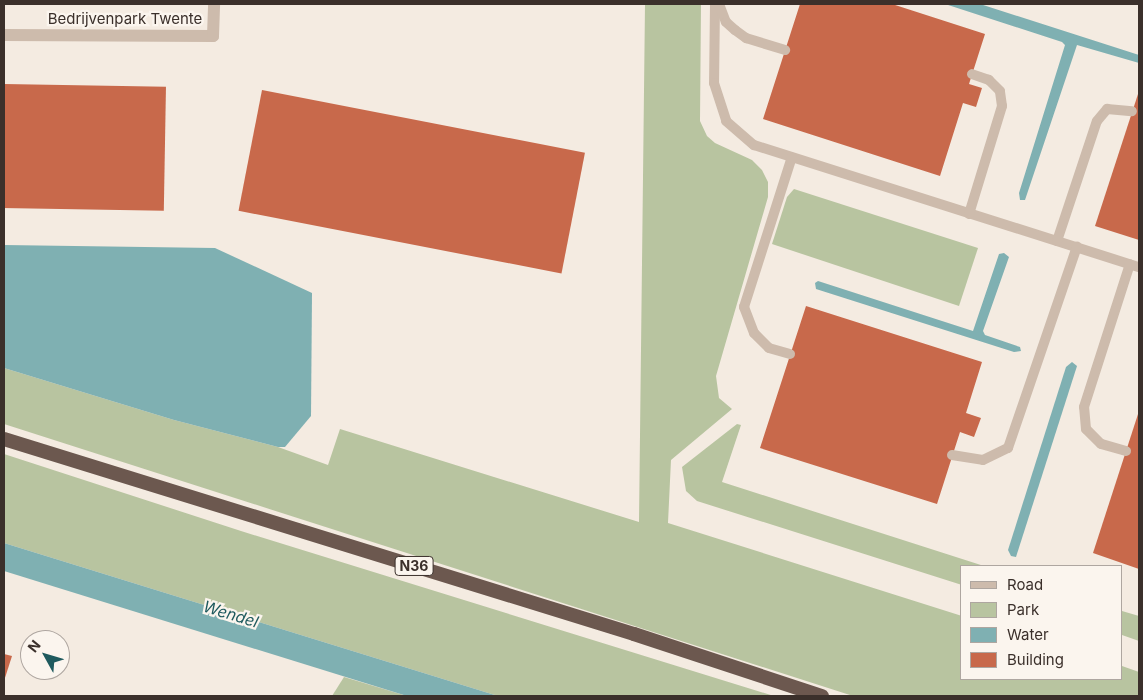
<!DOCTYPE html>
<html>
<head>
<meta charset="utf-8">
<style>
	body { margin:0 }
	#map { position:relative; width:1143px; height:700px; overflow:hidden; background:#f4ebe1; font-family:Inter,sans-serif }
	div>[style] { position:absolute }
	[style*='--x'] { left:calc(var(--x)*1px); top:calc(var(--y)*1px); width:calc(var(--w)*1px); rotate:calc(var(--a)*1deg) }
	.green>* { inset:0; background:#b8c4a0 }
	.water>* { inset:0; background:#7fb0b2 }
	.building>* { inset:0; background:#c8694b; transform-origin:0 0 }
	.service>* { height:10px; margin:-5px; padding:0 5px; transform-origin:5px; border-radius:5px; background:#cdbbac }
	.minor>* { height:12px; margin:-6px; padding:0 6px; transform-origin:6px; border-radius:6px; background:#cdbbac }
	.trunk>* { height:14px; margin:-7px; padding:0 7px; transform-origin:7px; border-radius:7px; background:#6c584f }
	span { translate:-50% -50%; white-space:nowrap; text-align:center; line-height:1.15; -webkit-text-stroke:4.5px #fbf5ee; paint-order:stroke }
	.shield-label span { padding:1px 4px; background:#fbf5ee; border:1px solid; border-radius:4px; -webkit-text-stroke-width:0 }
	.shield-label { font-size:14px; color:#3b302b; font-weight:700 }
	.street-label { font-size:15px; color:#3b302b }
	.water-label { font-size:16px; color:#1f5a5e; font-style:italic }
	.frame { position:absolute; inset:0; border:5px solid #3b302b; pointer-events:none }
	.legend { position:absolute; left:960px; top:565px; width:162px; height:115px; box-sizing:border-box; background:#fbf5ee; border:1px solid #aea6a0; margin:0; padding:6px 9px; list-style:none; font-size:15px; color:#3b302b }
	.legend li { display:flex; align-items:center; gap:10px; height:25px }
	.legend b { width:25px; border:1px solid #aea6a0 }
	.north { position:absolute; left:20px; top:630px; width:50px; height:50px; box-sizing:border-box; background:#fbf5ee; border:1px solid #aea6a0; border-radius:50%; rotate:309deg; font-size:14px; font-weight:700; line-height:20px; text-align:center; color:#3b302b }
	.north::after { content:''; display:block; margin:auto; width:18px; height:22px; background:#1f5a5e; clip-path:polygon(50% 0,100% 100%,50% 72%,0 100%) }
</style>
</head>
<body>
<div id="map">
	<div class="green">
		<div style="clip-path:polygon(645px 4px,701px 4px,700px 121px,707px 136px,715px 143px,752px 160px,762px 170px,768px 182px,768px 197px,716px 376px,719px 398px,732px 409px,671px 460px,668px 523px,962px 616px,962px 679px,1122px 679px,1122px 666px,1139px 672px,1139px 696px,853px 696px,4px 424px,4px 368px,174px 420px,278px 447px,328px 465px,340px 429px,639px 522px)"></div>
		<div style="clip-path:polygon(794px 189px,978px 248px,959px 306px,772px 244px,787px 197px)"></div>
		<div style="clip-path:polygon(737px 424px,741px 425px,722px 482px,984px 566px,962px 566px,962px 585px,697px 501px,686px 491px,682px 467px)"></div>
		<div style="clip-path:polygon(4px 454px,241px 531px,774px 696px,498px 696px,4px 543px)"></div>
		<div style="clip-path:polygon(1122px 611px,1139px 616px,1139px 641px,1122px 635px)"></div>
		<div style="clip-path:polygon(344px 677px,407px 696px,332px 696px)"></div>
	</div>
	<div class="water">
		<div style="clip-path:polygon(945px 4px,980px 4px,1139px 55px,1139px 63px,1077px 45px,1025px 200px,1020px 200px,1019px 193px,1065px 45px,1062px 42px)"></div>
		<div style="clip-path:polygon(4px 245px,215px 248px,312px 293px,311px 416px,285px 447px,278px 447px,174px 420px,4px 368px)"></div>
		<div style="clip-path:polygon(1004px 253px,1009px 257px,983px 331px,985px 335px,1020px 347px,1021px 351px,1014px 352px,816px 289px,815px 283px,818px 281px,973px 331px,999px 254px)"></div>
		<div style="clip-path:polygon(1072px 362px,1077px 366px,1016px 557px,1011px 556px,1008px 550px,1066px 367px)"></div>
		<div style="clip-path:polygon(4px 543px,498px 696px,407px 696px,4px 571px)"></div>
	</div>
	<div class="building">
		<div style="clip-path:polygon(800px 4px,892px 4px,985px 34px,969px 84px,982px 88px,976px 107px,963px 103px,940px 176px,763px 119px)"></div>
		<div style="left:4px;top:84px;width:162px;height:124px;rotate:1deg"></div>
		<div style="left:262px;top:90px;width:329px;height:123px;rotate:11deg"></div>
		<div style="clip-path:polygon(1139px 91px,1139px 240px,1095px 226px)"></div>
		<div style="clip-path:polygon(806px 306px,982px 362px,966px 413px,981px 418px,974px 437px,960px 432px,937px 504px,760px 448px)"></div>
		<div style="clip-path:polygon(1139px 411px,1139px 569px,1093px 553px)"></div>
		<div style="clip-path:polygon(4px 654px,12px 656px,4px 681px)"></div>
	</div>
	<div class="service">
		<div style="--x:715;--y:4;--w:79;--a:90.7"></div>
		<div style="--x:714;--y:83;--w:40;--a:72"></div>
		<div style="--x:726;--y:121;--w:37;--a:41"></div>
		<div style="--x:754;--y:145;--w:404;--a:17.6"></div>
		<div style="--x:719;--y:4;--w:19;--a:69"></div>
		<div style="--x:726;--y:22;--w:12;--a:42"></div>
		<div style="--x:735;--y:30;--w:14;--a:36"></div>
		<div style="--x:746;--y:38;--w:41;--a:17.1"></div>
		<div style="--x:969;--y:214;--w:113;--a:-73"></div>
		<div style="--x:1002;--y:106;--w:15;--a:-98"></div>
		<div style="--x:1000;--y:91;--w:16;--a:-135"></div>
		<div style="--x:989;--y:80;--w:18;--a:-161"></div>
		<div style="--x:1057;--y:241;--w:126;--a:-71.6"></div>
		<div style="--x:1097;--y:121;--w:16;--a:-50"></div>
		<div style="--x:1107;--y:109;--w:25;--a:5"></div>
		<div style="--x:790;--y:354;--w:22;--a:-164"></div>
		<div style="--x:769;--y:348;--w:21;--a:-135"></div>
		<div style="--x:754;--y:333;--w:28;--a:-111"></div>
		<div style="--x:744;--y:307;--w:157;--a:-72.3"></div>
		<div style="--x:1126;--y:451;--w:26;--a:-164"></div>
		<div style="--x:1101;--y:444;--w:21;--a:-135"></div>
		<div style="--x:1086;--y:429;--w:22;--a:-95"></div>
		<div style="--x:1084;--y:407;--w:150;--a:-72.2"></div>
		<div style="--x:952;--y:455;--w:31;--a:9"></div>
		<div style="--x:983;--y:460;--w:28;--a:-26"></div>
		<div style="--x:1008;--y:448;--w:213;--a:-71.1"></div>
	</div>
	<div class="minor">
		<div style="--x:4;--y:35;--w:209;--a:0.3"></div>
		<div style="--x:213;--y:36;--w:32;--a:-88"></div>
	</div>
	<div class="trunk">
		<div style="--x:4;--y:439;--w:659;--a:17.2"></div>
		<div style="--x:634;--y:634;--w:198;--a:18.3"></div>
	</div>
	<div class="shield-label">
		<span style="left:414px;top:566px">N36</span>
	</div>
	<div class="street-label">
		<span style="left:125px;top:19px">Bedrijvenpark Twente</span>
	</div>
	<div class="water-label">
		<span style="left:231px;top:614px;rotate:17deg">Wendel</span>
	</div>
	<div class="frame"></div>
	<ul class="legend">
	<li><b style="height:6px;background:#cdbbac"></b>Road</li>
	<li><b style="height:14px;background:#b8c4a0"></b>Park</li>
	<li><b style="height:14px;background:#7fb0b2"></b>Water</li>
	<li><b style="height:14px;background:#c8694b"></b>Building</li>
	</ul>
	<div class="north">N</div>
</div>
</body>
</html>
